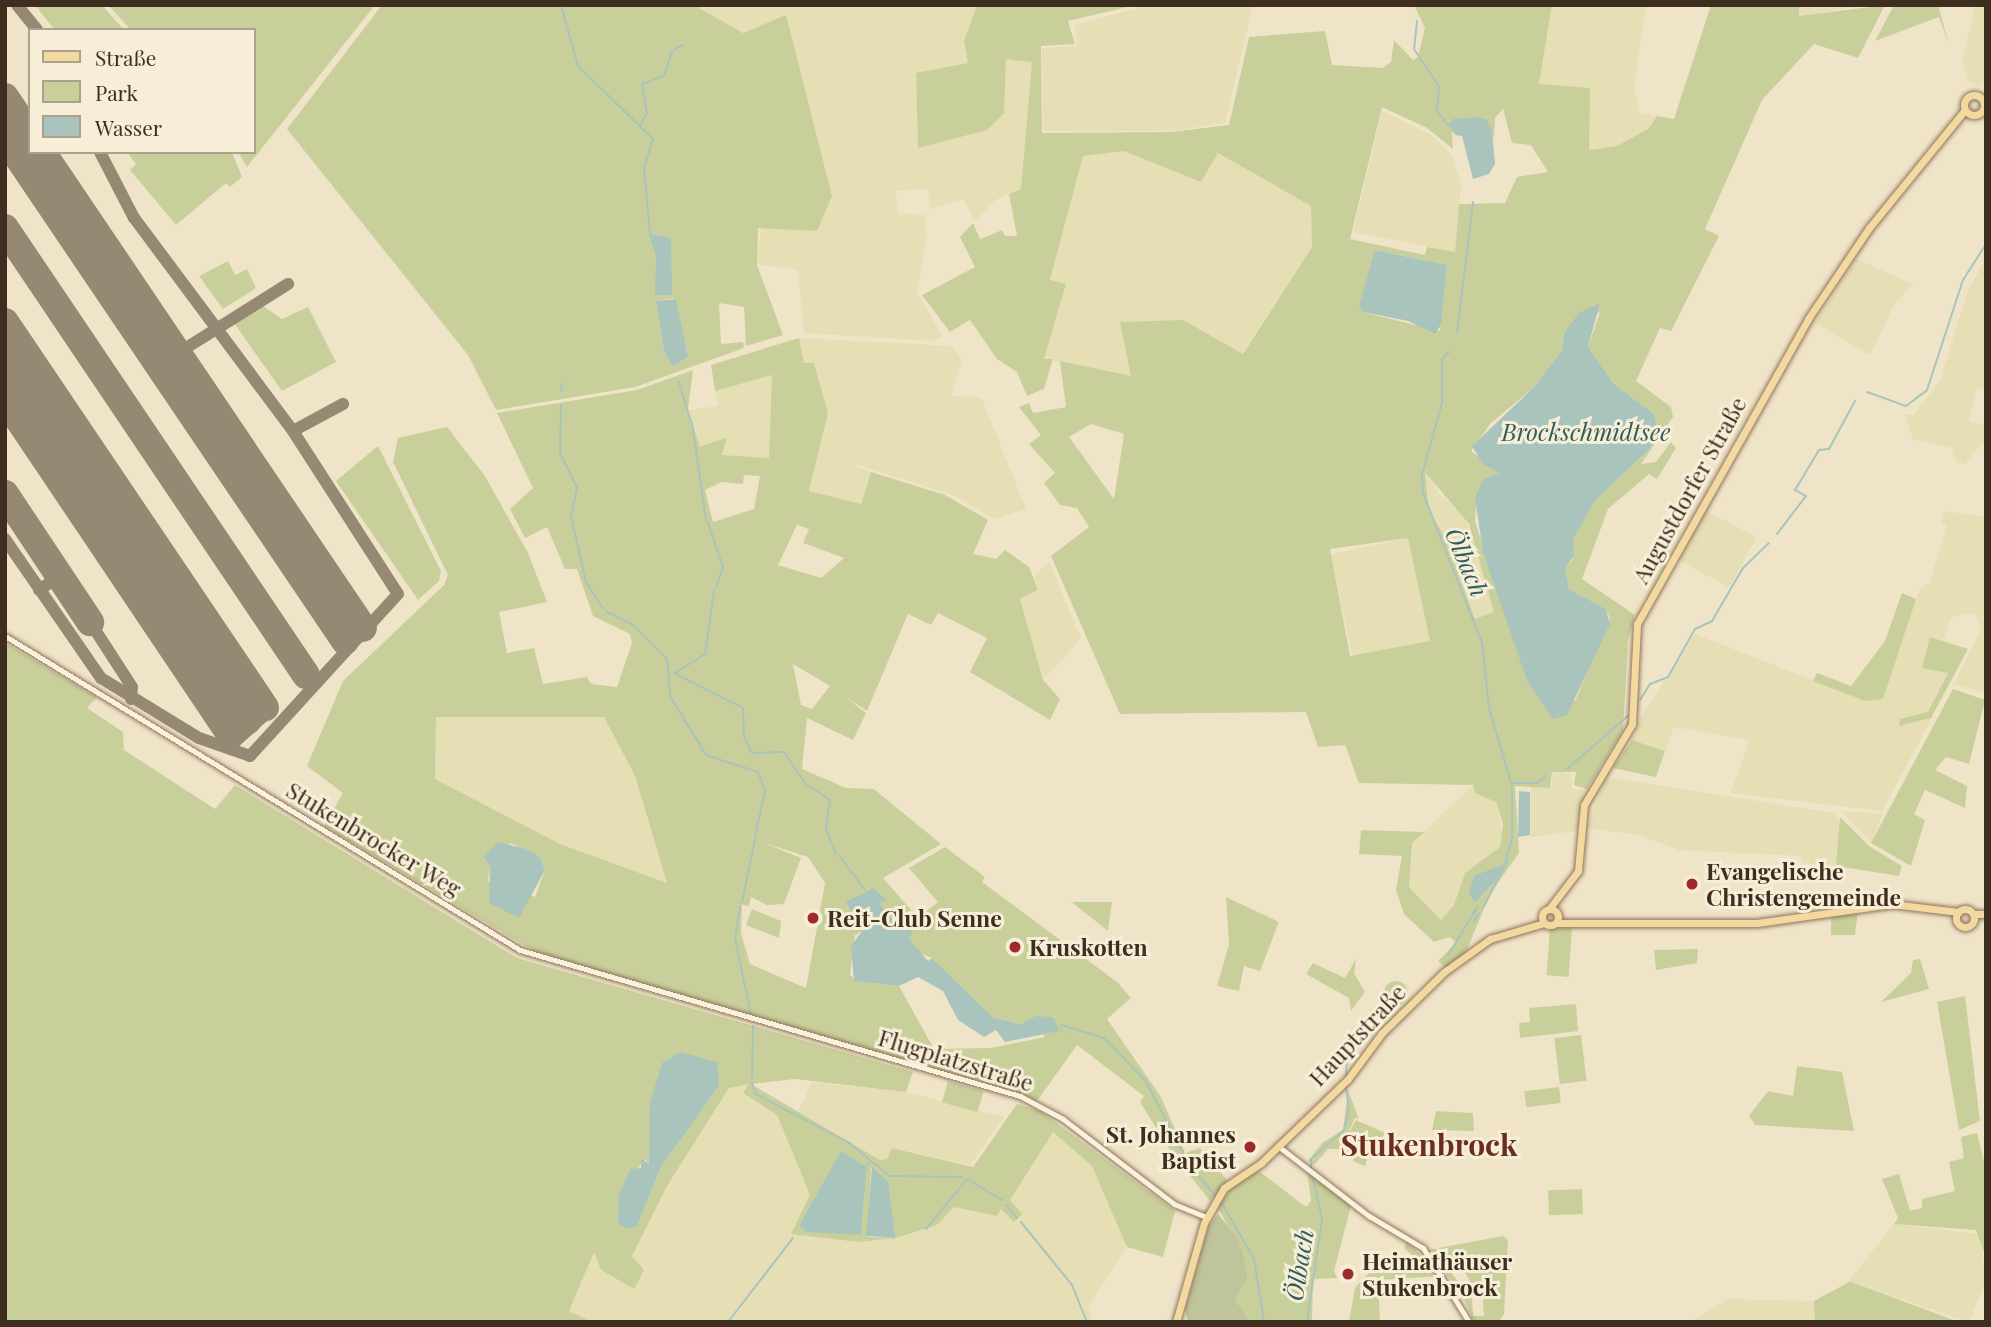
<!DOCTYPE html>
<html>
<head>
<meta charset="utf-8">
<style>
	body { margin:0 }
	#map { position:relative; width:1991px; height:1327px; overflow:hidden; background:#f0e4c8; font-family:"Playfair Display",serif }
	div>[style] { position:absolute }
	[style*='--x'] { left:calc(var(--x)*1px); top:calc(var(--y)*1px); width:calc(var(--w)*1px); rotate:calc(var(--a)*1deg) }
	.farmland>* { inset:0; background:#e6deb5; transform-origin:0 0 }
	.green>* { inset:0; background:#c9cf9b; transform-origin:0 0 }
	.round { border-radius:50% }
	.cemetery>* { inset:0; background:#bfc49a }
	.water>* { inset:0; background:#a9c4bc }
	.stream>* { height:2px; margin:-1px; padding:0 1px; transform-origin:1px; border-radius:1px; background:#a9c4bc }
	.taxiway>* { height:12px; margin:-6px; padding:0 6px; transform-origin:6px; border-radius:6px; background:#968974 }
	.runway>* { height:28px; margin:-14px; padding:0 14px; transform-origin:14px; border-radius:14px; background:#968974 }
	.roads { filter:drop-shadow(0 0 2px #8d765c) drop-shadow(0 0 2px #8d765c) }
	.minor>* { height:5px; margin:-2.5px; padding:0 2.5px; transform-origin:2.5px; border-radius:2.5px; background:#faf1dc }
	.major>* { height:7px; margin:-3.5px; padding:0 3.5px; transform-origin:3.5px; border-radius:3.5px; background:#f3d9a0 }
	.major>.ring { margin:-3.5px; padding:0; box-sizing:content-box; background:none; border:7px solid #f3d9a0; border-radius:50% }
	.dots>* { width:19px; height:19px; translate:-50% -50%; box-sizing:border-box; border:4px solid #f7eed8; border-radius:50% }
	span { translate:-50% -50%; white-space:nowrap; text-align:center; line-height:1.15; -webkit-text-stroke:6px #f7eed8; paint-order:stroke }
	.street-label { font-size:23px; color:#3d2e20 }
	.poi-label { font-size:23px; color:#3d2e20; font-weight:700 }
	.left { translate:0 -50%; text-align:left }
	.right { translate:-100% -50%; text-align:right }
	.water-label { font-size:24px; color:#2f5d5a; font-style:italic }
	.district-label { font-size:30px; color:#6b2e1e; font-weight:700 }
	.frame { position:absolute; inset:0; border:7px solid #3d2e20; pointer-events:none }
	.legend { position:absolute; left:28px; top:28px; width:228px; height:126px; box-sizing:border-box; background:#f7eed8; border:2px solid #ada18e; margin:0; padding:9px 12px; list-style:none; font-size:21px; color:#3d2e20 }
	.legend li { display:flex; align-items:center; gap:14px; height:35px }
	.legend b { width:35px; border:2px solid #ada18e }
</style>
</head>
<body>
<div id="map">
	<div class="farmland">
		<div style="clip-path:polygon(977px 5px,964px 41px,969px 63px,916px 74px,918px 147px,1004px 113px,1006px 58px,1032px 62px,1021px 189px,995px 200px,975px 221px,963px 199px,930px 209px,928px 189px,896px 191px,898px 213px,925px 215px,927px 237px,917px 292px,943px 337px,933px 341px,804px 333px,798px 270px,757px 264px,786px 15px,743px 33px,690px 7px)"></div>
		<div style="clip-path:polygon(1148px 5px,1253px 5px,1225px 123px,1172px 131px,1043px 131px,1042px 48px,1077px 46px,1075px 25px)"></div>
		<div style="clip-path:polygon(1552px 5px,1646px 5px,1634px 90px,1640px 113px,1657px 116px,1648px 129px,1617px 146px,1588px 150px,1539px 85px)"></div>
		<div style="clip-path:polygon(1799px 5px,1868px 5px,1798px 16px)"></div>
		<div style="clip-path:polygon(1975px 5px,1986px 5px,1986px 81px,1978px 86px,1968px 81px,1962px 63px)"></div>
		<div style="clip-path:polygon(1382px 111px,1432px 135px,1452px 156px,1461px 184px,1455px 252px,1353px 232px)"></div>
		<div style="clip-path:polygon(1124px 151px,1201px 182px,1218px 153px,1311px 206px,1312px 247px,1242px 354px,1182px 320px,1132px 376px,1044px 359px,1066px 285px,1050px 281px,1083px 156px)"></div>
		<div style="clip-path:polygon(1856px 259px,1913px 284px,1894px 305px,1870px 355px,1815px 323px)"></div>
		<div style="clip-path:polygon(1986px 259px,1986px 390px,1977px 388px,1969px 422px,1986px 425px,1986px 439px,1965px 464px,1956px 462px,1952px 448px,1913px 439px,1904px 415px,1914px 415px,1940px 380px,1969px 288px)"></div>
		<div style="clip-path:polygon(799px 338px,953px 346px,962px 361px,951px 396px,981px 397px,1026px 509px,995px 519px,953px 495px,841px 460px,871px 472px,861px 504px,809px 491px,828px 413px,814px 363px,804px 364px)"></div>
		<div style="clip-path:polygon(772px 375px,770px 458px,722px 455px,726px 437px,700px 447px,688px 410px,718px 406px,715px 391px)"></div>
		<div style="clip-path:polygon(1425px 472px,1433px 476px,1438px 493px,1462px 513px,1479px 550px,1495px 612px,1475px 619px,1445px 537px,1429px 511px)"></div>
		<div style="left:1705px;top:510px;width:58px;height:57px;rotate:28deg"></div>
		<div style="clip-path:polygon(1944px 511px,1986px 517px,1986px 693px,1954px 684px,1981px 630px,1975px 614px,1960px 614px,1951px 618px,1943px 640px,1930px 637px,1948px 672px,1928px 712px,1899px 726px,1932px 718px,1882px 811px,1730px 793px,1750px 740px,1674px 727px,1665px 751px,1632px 740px,1641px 717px,1695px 634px,1865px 701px,1895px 651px,1922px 585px,1929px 584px,1947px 525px,1941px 523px)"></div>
		<div style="left:1408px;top:538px;width:106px;height:79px;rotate:78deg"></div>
		<div style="clip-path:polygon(1049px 561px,1081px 639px,1043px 680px,1020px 599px,1038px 590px,1034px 577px)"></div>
		<div style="clip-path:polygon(436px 717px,604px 717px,635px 776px,667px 883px,560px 844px,435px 779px)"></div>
		<div style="clip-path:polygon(1553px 772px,1571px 773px,1572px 789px,1585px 790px,1577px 831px,1531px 837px,1531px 785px,1552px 787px)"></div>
		<div style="clip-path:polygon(1606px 777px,1834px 813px,1841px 825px,1836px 866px,1802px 863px,1801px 856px,1679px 850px,1639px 835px,1587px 828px)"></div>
		<div style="clip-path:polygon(1473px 785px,1475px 793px,1496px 801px,1503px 838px,1500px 847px,1465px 873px,1454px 905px,1441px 920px,1409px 887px,1412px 843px)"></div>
		<div style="clip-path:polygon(1842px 811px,1883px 814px,1871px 843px,1863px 833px)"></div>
		<div style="clip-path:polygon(812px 1082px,906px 1092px,1004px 1117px,970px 1165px,893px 1148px,887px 1159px,880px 1160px,797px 1115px)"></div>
		<div style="clip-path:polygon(745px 1084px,750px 1084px,743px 1093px,777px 1115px,810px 1195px,792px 1234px,896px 1238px,937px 1225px,954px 1207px,997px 1216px,1053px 1131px,1092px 1166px,1128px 1244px,1088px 1308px,1093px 1322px,592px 1322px,569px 1311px,594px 1251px,601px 1270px,634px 1288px,631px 1256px,667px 1186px,729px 1088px)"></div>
		<div style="clip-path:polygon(1894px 1224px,1980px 1234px,1986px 1280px,1969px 1322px,1849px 1281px)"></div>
		<div style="clip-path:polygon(1728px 1299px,1814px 1301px,1815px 1322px,1691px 1322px)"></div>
	</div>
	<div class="green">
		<div style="clip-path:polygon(35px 5px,102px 5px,124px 30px,55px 30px)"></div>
		<div style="clip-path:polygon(108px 5px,375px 5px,247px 167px,238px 152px,254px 152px,254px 30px,131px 30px)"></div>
		<div style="clip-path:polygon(evenodd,382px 5px,694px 5px,743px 33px,786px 15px,832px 196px,817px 231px,758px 228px,757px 265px,783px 335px,746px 346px,744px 307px,719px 303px,721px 344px,743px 342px,744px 348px,635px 387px,496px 410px,468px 355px,287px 129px,382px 5px,674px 298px,688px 357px,673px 367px,664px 351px,656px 301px,674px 298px)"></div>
		<div style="clip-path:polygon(evenodd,977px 5px,1136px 5px,1068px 21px,1075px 44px,1041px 46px,1042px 133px,1171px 132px,1229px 125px,1249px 37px,1325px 31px,1332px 65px,1383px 68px,1391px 62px,1394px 40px,1413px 60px,1418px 57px,1425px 28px,1415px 7px,1552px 5px,1539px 84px,1590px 88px,1589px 150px,1617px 146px,1648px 129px,1657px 116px,1674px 119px,1711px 5px,1799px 5px,1799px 16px,1885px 5px,1858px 58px,1814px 44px,1762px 100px,1705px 229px,1719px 236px,1671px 331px,1660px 328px,1636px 381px,1671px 407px,1673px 417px,1641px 464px,1656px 462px,1671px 442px,1676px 448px,1657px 479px,1649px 474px,1608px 509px,1582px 579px,1635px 615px,1628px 640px,1623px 730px,1587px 789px,1574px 785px,1576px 772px,1552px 772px,1550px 788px,1515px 786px,1519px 853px,1490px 894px,1466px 952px,1447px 969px,1438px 961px,1456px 943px,1450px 937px,1434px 942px,1404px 914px,1396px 890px,1402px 856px,1359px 854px,1361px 830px,1424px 832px,1412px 843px,1409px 887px,1441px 920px,1454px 905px,1465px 873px,1500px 847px,1503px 824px,1496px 802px,1475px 793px,1473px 785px,1359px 783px,1345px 745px,1318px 747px,1306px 712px,1120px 714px,1051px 556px,1089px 527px,1077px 508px,1060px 505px,1044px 483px,1055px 473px,1029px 444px,1041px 435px,1019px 407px,1029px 403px,1033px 413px,1066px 407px,1060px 361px,1131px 376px,1120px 322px,1183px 320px,1243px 354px,1312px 247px,1311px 206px,1218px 153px,1201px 182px,1124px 151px,1083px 156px,1050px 280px,1066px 284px,1044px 359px,1053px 359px,1044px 389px,1027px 396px,1017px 372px,997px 359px,970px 320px,950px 332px,922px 295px,975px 267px,960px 237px,973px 223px,980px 239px,1002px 230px,1005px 236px,1017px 236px,1009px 194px,1021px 189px,1032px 62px,1006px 59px,1004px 113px,987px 130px,918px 148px,916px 73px,968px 63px,964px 41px,977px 5px,1382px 107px,1427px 128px,1453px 149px,1452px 133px,1470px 117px,1485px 119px,1494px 138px,1495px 118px,1503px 109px,1512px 143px,1531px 145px,1548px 172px,1517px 177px,1505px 203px,1459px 204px,1455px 252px,1427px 247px,1425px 255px,1350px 239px,1382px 107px,977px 5px,1375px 250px,1447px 265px,1440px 331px,1362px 312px,1375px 250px,977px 5px,1600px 312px,1588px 347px,1614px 384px,1654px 414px,1657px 428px,1651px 447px,1595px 501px,1572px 539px,1573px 559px,1565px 568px,1569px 589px,1606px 609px,1610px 618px,1575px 701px,1527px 681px,1475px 521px,1477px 494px,1500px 473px,1471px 451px,1491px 423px,1533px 388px,1562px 350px,1564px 333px,1600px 312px,977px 5px,1091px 424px,1124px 434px,1114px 499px,1069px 437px,1091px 424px,977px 5px,1425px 472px,1469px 524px,1494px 612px,1475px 619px,1445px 537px,1429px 511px,1425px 472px,977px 5px,1408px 538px,1430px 641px,1350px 656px,1330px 549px,1408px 538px)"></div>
		<div style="clip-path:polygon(1894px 5px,1938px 5px,1949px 45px,1939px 17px,1875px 41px)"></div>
		<div style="clip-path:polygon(127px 152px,232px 152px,242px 177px,230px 187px,226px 183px,176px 225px,130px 170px,136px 164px)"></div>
		<div style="clip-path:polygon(228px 261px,235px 275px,247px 269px,256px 288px,223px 309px,199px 276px)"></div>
		<div style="clip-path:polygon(263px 306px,282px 319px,308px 307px,336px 362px,282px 391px,234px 323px)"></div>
		<div style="clip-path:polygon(evenodd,799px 338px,804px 363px,814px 363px,828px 413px,809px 491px,861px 504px,871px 472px,945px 495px,988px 520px,973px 554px,996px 559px,1005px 550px,1029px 567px,1038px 590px,1020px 599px,1043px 680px,1060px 699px,1050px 720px,970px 672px,987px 638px,938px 613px,931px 625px,908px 614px,867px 711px,844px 696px,866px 713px,853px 740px,807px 718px,802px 769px,846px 788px,874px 789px,941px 844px,883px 878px,918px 918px,938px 902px,909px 868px,945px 847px,985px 877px,982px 882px,1117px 982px,1131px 998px,1107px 1019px,1161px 1097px,1185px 1153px,1200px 1148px,1227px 1180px,1210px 1201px,1170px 1150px,1140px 1102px,1144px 1096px,1077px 1045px,1037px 1101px,538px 953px,324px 826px,343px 793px,307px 766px,343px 681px,444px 585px,448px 575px,393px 462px,398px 438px,447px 427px,485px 476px,528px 553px,547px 602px,499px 612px,507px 653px,534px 648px,543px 684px,587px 677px,591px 684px,617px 687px,632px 643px,630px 634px,593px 616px,577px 569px,565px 569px,547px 527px,525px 538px,510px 509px,533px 488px,497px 413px,637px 390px,693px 370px,688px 410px,700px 447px,727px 437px,722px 455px,769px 458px,772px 375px,715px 391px,711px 365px,799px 338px,744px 475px,760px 476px,754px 509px,713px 522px,705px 490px,722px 482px,743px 484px,744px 475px,799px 338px,797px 525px,809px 529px,803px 543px,844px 558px,821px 578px,778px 565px,797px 525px,799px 338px,793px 664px,830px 686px,812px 709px,801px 705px,793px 664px,799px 338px,436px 717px,604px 717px,635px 776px,667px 883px,560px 844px,435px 779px,436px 717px,799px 338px,510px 843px,540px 857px,545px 870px,535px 897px,488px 881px,490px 865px,510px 843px,799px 338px,764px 843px,808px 857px,825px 883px,806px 988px,750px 964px,741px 933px,742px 905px,749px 906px,751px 897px,767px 905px,784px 904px,801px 858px,764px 843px,799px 338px,863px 931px,932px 958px,994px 1018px,1023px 1024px,1035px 1016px,1045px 1037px,991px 1048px,934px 1049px,899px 986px,855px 981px,850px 974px,855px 935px,863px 931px)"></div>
		<div style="clip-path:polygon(378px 446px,441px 571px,439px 581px,418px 600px,336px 481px)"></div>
		<div style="clip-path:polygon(1902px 593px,1916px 599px,1883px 699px,1865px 701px,1813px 681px,1817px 673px,1851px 686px,1885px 641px)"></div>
		<div style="clip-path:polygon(1930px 637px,1968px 649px,1931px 718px,1899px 726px,1900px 719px,1928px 712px,1948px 673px,1922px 668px)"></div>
		<div style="clip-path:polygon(evenodd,5px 643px,97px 697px,87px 708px,123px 732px,124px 750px,215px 809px,235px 785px,517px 958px,913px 1072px,906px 1092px,795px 1079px,751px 1084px,880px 1160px,887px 1159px,892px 1148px,973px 1167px,1017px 1104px,1040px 1111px,1175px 1211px,1163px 1257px,1127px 1247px,1092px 1166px,1053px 1132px,1010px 1200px,1022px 1214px,1014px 1222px,1001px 1209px,997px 1216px,954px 1207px,937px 1225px,896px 1238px,859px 1242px,791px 1234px,810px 1195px,777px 1115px,743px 1093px,749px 1084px,729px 1088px,667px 1186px,632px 1256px,644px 1270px,634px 1289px,601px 1270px,594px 1252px,569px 1311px,592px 1322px,5px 1322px,5px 643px,661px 1079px,719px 1086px,661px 1167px,637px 1225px,637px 1170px,644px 1159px,650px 1164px,650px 1108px,661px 1079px,5px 643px,841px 1151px,867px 1167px,861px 1235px,802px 1224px,841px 1151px,5px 643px,871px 1168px,888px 1181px,892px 1238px,867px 1237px,871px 1168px)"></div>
		<div style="clip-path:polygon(1953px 689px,1985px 700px,1969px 764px,1946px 757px,1935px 770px,1967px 786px,1965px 808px,1925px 790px,1914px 814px,1925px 820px,1911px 866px,1871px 843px)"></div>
		<div style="clip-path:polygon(1632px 740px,1665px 751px,1656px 777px,1613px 768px)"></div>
		<div style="clip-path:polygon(1840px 817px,1869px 846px,1902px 866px,1899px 876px,1836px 866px)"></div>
		<div style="clip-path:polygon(1226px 897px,1279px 922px,1260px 971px,1244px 966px,1239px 991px,1217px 986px,1229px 944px)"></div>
		<div style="clip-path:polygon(1071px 902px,1112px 902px,1108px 931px,1073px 903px)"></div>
		<div style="clip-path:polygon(752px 909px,781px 921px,779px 938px,746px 925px)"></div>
		<div style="clip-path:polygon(1858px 910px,1855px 935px,1831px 935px,1831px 916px)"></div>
		<div style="left:1572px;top:928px;width:49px;height:22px;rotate:94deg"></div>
		<div style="clip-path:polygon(1698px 949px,1697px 963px,1656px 970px,1654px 950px)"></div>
		<div style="clip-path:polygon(1356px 959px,1354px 973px,1365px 992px,1351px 1011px,1349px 998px,1306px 974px,1313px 963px,1345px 978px)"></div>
		<div style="clip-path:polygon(1920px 959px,1929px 989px,1881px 1002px,1911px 973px,1913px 960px)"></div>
		<div class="round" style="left:1384px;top:981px;width:24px;height:24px"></div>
		<div style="clip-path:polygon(1965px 996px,1980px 1121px,1959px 1130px,1937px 1002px)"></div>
		<div style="clip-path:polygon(1576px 1004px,1578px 1031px,1520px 1038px,1519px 1023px,1530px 1022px,1529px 1008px)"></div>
		<div style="left:1581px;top:1035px;width:46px;height:27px;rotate:83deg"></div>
		<div style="clip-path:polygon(1797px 1066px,1842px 1072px,1854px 1131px,1755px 1125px,1749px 1116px,1768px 1091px,1793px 1096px)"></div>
		<div style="left:948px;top:1081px;width:37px;height:22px;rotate:16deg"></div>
		<div style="left:1559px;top:1087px;width:16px;height:35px;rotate:83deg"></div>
		<div style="clip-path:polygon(1348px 1090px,1359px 1119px,1355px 1118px,1346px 1138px,1356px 1120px,1385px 1133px,1377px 1148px,1371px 1146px,1365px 1166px,1353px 1161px,1354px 1153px,1340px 1149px,1328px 1149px,1314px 1165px,1308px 1161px,1322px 1143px,1343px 1130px)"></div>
		<div style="clip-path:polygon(1436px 1111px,1473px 1113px,1474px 1131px,1432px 1130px)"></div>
		<div style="clip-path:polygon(1977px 1133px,1986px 1170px,1986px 1258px,1976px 1230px,1894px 1224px,1898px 1218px,1882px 1179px,1899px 1174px,1910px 1211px,1922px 1208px,1922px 1199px,1955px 1191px,1949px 1162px,1964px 1158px,1961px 1137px)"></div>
		<div style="clip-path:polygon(1307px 1170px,1351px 1206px,1334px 1271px,1337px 1278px,1313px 1279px,1312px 1322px,1250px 1322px,1235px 1299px,1246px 1272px,1243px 1257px,1217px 1205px,1236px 1184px,1259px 1171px,1306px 1207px,1311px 1201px)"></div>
		<div style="left:1582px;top:1189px;width:25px;height:34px;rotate:88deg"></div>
		<div style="clip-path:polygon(evenodd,1503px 1236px,1508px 1240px,1504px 1314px,1499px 1322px,1474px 1322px,1462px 1294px,1428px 1250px,1503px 1236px,1457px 1259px,1471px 1283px,1482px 1282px,1484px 1316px,1473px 1316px,1472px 1299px,1446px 1266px,1457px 1259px)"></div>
		<div style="clip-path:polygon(1407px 1241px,1440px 1276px,1378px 1280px,1380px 1322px,1349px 1322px,1355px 1288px,1373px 1268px,1413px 1256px,1404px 1248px)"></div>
		<div style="clip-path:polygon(1849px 1282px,1849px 1281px,1959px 1322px,1815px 1322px,1814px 1301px)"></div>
	</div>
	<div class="cemetery">
		<div style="clip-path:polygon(1218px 1214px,1238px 1239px,1246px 1265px,1247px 1278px,1235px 1299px,1250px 1322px,1188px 1322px,1185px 1310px,1208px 1228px)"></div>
	</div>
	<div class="water">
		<div style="clip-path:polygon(1476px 117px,1486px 119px,1492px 130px,1495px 164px,1489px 174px,1473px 179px,1462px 136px,1455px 135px,1449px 125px,1453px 119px)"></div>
		<div style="clip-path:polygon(649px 234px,671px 238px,672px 295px,655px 295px,656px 256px)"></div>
		<div style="clip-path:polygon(1375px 250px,1447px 265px,1441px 325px,1435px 334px,1408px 321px,1363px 312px,1359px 306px)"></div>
		<div style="clip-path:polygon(676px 299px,688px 357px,673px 367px,664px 351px,656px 301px)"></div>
		<div style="clip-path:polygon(1600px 303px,1588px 347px,1614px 384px,1654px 414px,1657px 428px,1651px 447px,1595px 501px,1573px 539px,1574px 556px,1565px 568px,1569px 589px,1606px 609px,1610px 624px,1567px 715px,1553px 719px,1527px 681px,1483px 552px,1475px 497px,1483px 480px,1499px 473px,1482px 463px,1472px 446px,1533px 388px,1562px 350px,1564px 333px,1579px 313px)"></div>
		<div style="clip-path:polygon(1519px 791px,1530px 792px,1530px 835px,1518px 837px)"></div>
		<div style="clip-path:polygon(498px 842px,526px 849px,540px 857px,545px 870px,519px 918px,489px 903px,490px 865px,483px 857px)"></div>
		<div style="clip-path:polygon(1504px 864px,1500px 876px,1475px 902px,1469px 893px,1474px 876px)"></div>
		<div style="clip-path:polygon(873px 888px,887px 901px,879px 903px,895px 923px,902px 918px,913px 931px,909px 939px,928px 961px,932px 958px,994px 1018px,1022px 1024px,1035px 1016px,1053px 1017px,1059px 1030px,1072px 1034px,1059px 1031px,1005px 1042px,996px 1030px,984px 1037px,958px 1020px,943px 991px,918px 977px,899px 986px,854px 981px,851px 946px,863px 930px,846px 902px)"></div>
		<div style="clip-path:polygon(680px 1052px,717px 1062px,719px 1086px,661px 1167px,637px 1226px,629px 1229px,618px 1224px,619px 1195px,630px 1169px,641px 1168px,641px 1158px,649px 1164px,650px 1103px,662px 1063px)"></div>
		<div style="clip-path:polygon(841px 1151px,867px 1167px,861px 1235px,806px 1232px,800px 1226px,805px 1215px)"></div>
		<div style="clip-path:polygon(872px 1167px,888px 1181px,895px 1238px,866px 1236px)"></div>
	</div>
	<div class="stream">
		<div style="--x:561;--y:5;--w:63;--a:74.4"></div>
		<div style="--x:578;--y:66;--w:105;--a:44.2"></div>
		<div style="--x:653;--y:139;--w:30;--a:107"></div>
		<div style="--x:644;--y:168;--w:66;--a:84.8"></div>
		<div style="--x:1417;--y:21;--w:28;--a:96"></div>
		<div style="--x:1414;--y:49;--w:45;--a:56"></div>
		<div style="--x:1439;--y:86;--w:25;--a:95"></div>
		<div style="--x:1437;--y:111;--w:18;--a:52"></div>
		<div style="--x:640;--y:126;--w:15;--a:-62"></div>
		<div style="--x:647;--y:113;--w:29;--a:-100"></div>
		<div style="--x:642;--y:84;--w:23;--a:-20"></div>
		<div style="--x:664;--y:76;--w:26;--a:-72"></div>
		<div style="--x:672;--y:51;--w:12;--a:-31"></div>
		<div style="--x:1457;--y:333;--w:132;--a:-83"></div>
		<div style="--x:1449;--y:352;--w:10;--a:135"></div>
		<div style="--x:1442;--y:359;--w:44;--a:90"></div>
		<div style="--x:1442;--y:403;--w:75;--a:105.5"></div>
		<div style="--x:1422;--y:475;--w:18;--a:87"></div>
		<div style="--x:1423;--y:493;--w:161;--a:68.5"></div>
		<div style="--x:1482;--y:643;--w:65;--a:83.9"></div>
		<div style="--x:1489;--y:708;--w:81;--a:73.6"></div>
		<div style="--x:679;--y:382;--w:42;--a:73.3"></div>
		<div style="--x:561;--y:384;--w:7;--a:82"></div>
		<div style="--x:1867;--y:392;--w:41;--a:19.7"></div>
		<div style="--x:1906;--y:406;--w:26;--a:-37"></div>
		<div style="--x:1927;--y:390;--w:116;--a:-71.9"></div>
		<div style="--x:1963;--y:280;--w:43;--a:-57.4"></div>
		<div style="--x:561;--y:405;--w:48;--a:91.2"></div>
		<div style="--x:560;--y:453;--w:39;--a:64"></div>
		<div style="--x:577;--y:488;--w:29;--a:102"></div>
		<div style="--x:571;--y:516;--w:68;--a:77.2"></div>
		<div style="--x:586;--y:582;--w:31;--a:57"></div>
		<div style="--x:692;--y:423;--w:98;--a:81.8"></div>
		<div style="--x:708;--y:523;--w:46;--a:71.2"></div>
		<div style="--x:723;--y:567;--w:21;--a:109"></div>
		<div style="--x:1777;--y:534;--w:48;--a:-52.7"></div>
		<div style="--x:1806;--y:496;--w:13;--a:-151"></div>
		<div style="--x:1795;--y:490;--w:47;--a:-59"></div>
		<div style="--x:1819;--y:450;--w:10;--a:-6"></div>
		<div style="--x:1829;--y:449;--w:55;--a:-61.6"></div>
		<div style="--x:714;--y:591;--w:64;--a:98.1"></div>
		<div style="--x:705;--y:654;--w:36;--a:148"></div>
		<div style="--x:674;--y:673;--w:77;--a:26.9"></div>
		<div style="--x:743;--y:708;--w:28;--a:88"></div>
		<div style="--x:744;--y:736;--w:19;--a:65"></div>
		<div style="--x:752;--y:753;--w:32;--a:-2"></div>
		<div style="--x:784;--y:752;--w:37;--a:56"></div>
		<div style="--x:805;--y:783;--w:30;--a:34"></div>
		<div style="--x:830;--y:800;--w:29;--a:98"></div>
		<div style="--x:826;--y:829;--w:27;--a:68"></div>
		<div style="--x:606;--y:611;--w:30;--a:27"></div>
		<div style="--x:633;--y:625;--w:48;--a:45"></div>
		<div style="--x:667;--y:659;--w:37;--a:85"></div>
		<div style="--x:670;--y:696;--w:69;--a:58.6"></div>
		<div style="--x:706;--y:755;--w:55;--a:18.1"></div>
		<div style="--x:758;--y:772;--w:20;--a:70"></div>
		<div style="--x:765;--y:791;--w:42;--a:102.4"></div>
		<div style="--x:1640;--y:700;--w:19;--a:-58"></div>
		<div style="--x:1650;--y:684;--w:19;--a:-21"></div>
		<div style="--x:1668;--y:677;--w:55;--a:-60.6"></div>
		<div style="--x:1695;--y:629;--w:19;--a:-25"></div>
		<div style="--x:1712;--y:621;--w:61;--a:-59.7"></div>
		<div style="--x:1743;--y:568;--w:36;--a:-44"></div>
		<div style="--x:1567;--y:769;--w:84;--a:-41.1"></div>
		<div style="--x:1514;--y:783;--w:23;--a:0"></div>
		<div style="--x:1537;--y:783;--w:11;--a:-38"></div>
		<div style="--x:840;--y:857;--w:41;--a:52.9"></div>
		<div style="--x:1505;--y:864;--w:28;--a:-75"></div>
		<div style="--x:1512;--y:837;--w:48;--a:-90"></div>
		<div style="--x:742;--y:902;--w:68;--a:-78.2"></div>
		<div style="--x:740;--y:907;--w:31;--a:99"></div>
		<div style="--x:735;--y:938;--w:79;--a:78.3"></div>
		<div style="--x:1483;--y:908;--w:52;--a:-62.4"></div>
		<div style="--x:1474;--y:921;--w:9;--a:-58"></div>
		<div style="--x:1448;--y:955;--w:57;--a:-58.5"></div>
		<div style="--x:1061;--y:1025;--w:45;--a:16.8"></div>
		<div style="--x:1104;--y:1038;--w:59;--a:45.7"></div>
		<div style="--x:1145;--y:1080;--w:99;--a:62.4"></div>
		<div style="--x:1191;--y:1168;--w:38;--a:48"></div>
		<div style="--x:1346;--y:1075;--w:13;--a:-86"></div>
		<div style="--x:752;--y:1079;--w:53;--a:-88.9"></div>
		<div style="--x:752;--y:1083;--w:12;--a:70"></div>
		<div style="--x:756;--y:1094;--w:107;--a:27.8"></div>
		<div style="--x:851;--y:1144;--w:28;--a:41"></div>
		<div style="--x:872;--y:1162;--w:8;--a:150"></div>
		<div style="--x:874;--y:1163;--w:17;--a:40"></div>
		<div style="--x:1311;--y:1169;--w:10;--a:-90"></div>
		<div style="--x:1311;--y:1159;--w:44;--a:-41.3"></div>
		<div style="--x:1344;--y:1130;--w:22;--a:-77"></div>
		<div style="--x:1349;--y:1109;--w:22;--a:-98"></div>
		<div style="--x:889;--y:1176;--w:73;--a:0.8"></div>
		<div style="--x:1220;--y:1200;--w:68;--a:60"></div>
		<div style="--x:1254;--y:1259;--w:64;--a:81"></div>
		<div style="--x:1006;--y:1205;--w:17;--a:50"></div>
		<div style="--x:1021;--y:1222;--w:81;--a:51"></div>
		<div style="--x:1072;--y:1285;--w:40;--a:68"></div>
		<div style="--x:926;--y:1229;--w:65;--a:-50.6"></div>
		<div style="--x:967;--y:1179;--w:41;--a:31"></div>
		<div style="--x:728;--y:1322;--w:106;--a:-52.3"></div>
		<div style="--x:1307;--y:1322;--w:104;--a:-81.7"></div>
		<div style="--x:1322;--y:1219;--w:46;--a:-102.5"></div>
	</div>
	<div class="taxiway">
		<div style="--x:17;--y:5;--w:32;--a:51"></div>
		<div style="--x:8;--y:141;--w:22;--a:-36"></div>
		<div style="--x:178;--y:353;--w:130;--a:-32.1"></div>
		<div style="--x:293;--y:431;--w:57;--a:-28.4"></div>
		<div style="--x:254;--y:506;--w:22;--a:-36"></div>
		<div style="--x:5;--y:539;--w:169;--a:55.4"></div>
		<div style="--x:101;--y:678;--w:115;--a:31.5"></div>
		<div style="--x:199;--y:738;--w:54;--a:19.4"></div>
		<div style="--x:250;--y:756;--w:219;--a:-47.6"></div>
		<div style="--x:398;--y:594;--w:194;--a:-122.8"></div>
		<div style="--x:293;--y:431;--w:266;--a:-126.7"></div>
		<div style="--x:134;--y:218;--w:74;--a:-117.3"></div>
		<div style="--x:39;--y:590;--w:25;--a:-34"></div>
		<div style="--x:90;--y:622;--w:77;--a:57.1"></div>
		<div style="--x:132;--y:687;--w:12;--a:95"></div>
		<div style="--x:228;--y:748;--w:52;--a:-41.9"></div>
	</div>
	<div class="runway">
		<div style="--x:5;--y:97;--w:45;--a:56"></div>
		<div style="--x:5;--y:138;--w:607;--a:55.94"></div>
		<div style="--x:42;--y:152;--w:574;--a:56.01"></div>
		<div style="--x:5;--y:228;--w:539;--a:56.04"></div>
		<div style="--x:5;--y:322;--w:465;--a:56"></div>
		<div style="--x:5;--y:362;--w:433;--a:56"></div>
		<div style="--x:5;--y:399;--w:404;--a:56.1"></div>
		<div style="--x:5;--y:494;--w:154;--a:56.4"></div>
	</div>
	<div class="roads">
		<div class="minor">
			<div style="--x:5;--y:636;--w:603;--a:31.37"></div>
			<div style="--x:520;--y:950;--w:521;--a:16.28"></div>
			<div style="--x:1020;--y:1096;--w:49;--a:28.1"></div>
			<div style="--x:1063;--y:1119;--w:140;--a:37.4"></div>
			<div style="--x:1174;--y:1204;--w:35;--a:22"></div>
			<div style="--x:1278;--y:1146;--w:115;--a:37.6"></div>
			<div style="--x:1369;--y:1216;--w:63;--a:30.7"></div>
			<div style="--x:1423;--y:1248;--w:87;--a:58.1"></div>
		</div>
		<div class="major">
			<div class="ring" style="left:1964px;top:95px;width:13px;height:13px"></div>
			<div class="ring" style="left:1542px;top:909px;width:9px;height:9px"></div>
			<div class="ring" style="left:1956px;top:909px;width:11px;height:11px"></div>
			<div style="--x:1549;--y:909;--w:48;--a:-52.7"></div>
			<div style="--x:1578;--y:871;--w:66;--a:-84.8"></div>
			<div style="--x:1584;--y:805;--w:94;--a:-59.3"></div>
			<div style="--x:1632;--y:724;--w:100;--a:-87.1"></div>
			<div style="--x:1637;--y:624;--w:350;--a:-60.7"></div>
			<div style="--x:1808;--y:319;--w:110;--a:-56.2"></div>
			<div style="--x:1869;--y:228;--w:152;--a:-50.9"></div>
			<div style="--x:1973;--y:914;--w:13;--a:0"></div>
			<div style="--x:1556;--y:923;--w:201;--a:0"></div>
			<div style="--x:1757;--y:923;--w:136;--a:-8"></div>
			<div style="--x:1892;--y:904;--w:67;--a:6.8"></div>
			<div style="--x:1176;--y:1322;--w:103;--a:-74.2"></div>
			<div style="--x:1204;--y:1223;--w:40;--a:-60.3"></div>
			<div style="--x:1224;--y:1188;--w:45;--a:-34"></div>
			<div style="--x:1261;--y:1163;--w:121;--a:-44"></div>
			<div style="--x:1348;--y:1079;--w:57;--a:-53.5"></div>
			<div style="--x:1382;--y:1033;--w:87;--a:-44.5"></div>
			<div style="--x:1444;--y:972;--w:57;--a:-35.7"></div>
			<div style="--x:1490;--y:939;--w:56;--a:-16.5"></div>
		</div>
	</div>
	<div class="dots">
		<div style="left:1692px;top:884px;background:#9e2a2b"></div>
		<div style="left:813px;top:918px;background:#9e2a2b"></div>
		<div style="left:1015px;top:947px;background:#9e2a2b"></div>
		<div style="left:1250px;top:1147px;background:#9e2a2b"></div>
		<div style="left:1348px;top:1274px;background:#9e2a2b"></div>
	</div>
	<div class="street-label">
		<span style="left:1689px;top:490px;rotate:-61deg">Augustdorfer Straße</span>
		<span style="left:374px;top:839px;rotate:31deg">Stukenbrocker Weg</span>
		<span style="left:1357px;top:1035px;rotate:-47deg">Hauptstraße</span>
		<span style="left:956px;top:1060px;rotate:17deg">Flugplatzstraße</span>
	</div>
	<div class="poi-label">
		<span class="left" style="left:1706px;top:884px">Evangelische<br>Christengemeinde</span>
		<span class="left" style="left:827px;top:918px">Reit-Club Senne</span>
		<span class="left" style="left:1029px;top:947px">Kruskotten</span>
		<span class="right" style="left:1236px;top:1147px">St. Johannes<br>Baptist</span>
		<span class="left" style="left:1362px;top:1274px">Heimathäuser<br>Stukenbrock</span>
	</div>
	<div class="water-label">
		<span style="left:1586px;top:432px">Brockschmidtsee</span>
		<span style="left:1467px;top:562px;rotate:67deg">Ölbach</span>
		<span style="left:1299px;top:1265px;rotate:-81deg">Ölbach</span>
	</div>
	<div class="district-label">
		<span style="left:1429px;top:1144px">Stukenbrock</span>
	</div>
	<div class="frame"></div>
	<ul class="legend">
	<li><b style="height:9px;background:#f3d9a0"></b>Straße</li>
	<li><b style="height:19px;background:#c9cf9b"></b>Park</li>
	<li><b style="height:19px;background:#a9c4bc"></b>Wasser</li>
	</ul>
</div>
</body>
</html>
